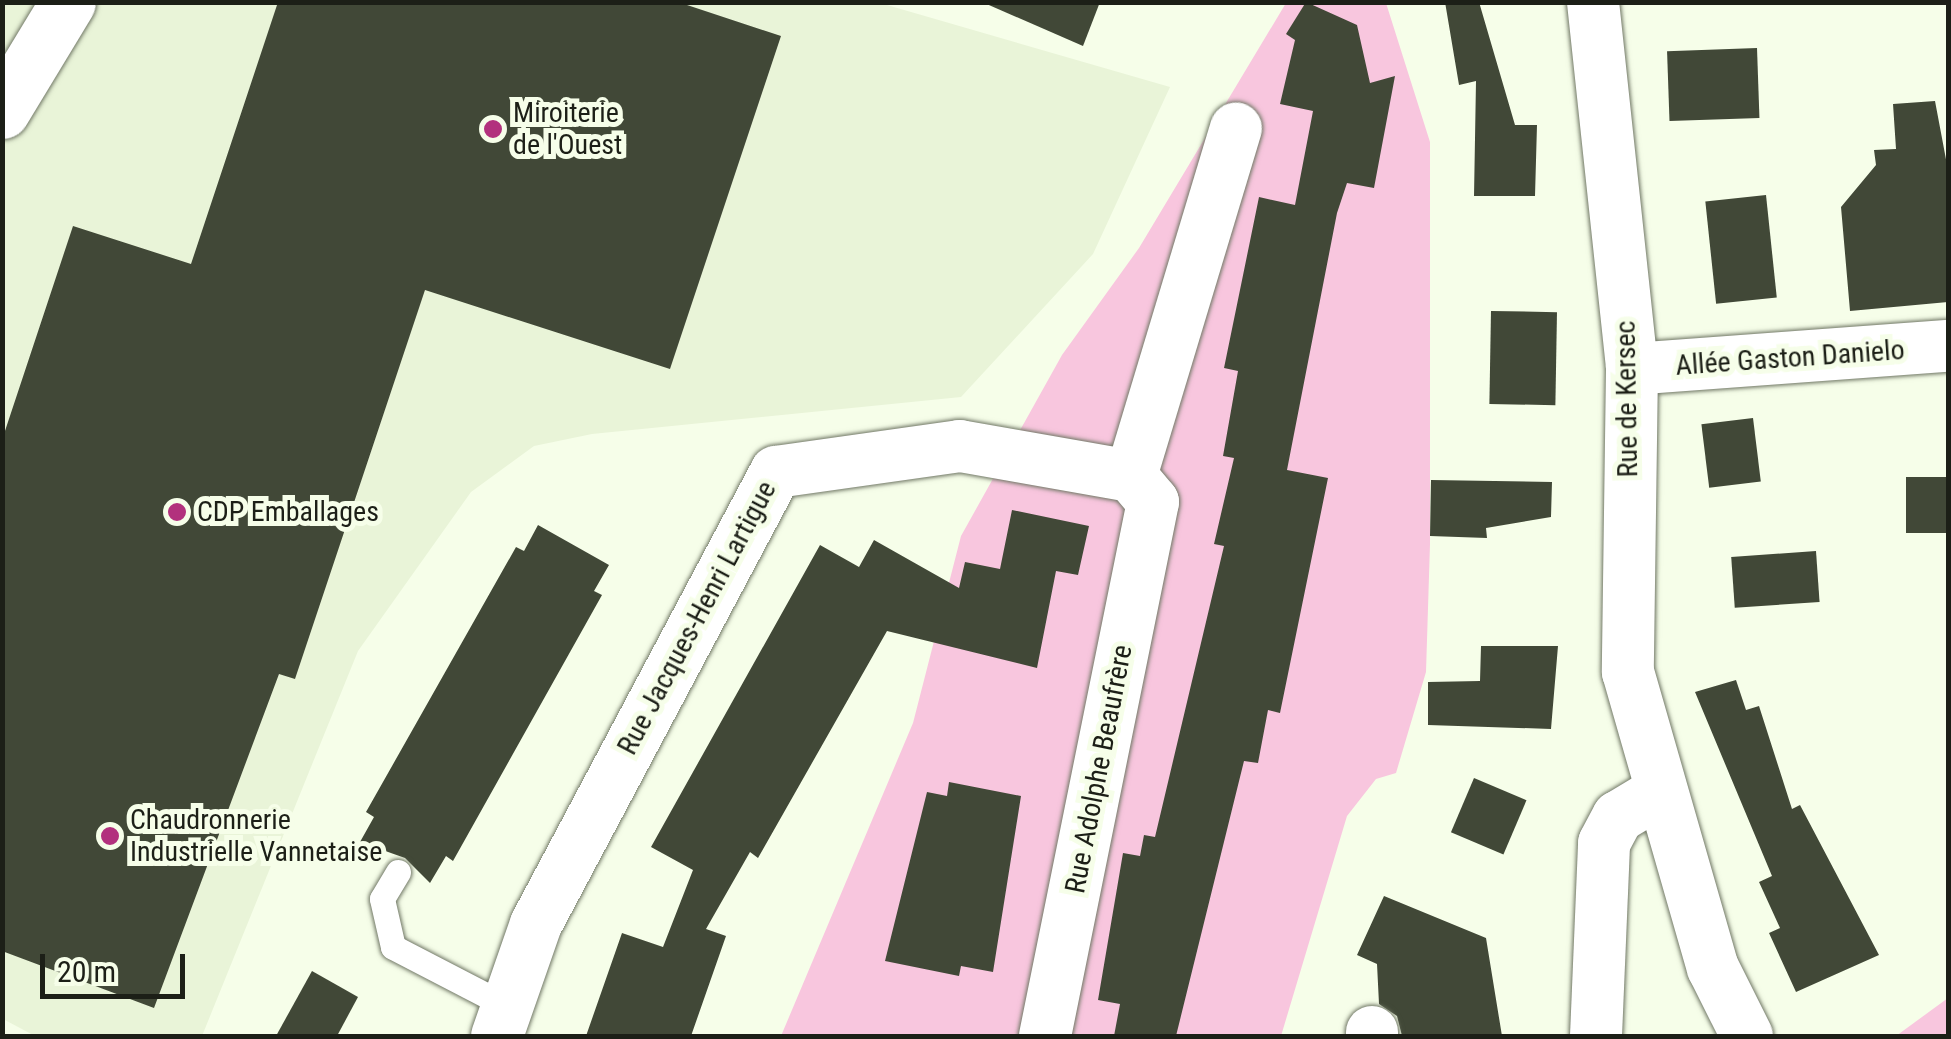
<!DOCTYPE html>
<html>
<head>
<meta charset="utf-8">
<style>
	body { margin:0 }
	#map { position:relative; width:1951px; height:1039px; overflow:hidden; background:#f6fee9; font-family:"Roboto Condensed",sans-serif }
	div>[style] { position:absolute }
	[style*='--x'] { left:calc(var(--x)*1px); top:calc(var(--y)*1px); width:calc(var(--w)*1px); rotate:calc(var(--a)*1deg) }
	.built>* { inset:0; background:#e9f4d8 }
	.green>* { inset:0; background:#f8c6de }
	.building>* { inset:0; background:#414837; transform-origin:0 0 }
	.roads { filter:drop-shadow(0 0 2px #717866) drop-shadow(0 0 2px #717866) }
	.service>* { height:25px; margin:-12.5px; padding:0 12.5px; transform-origin:12.5px; border-radius:12.5px; background:#fff }
	.minor>* { height:52px; margin:-26px; padding:0 26px; transform-origin:26px; border-radius:26px; background:#fff }
	.tertiary>* { height:55px; margin:-27.5px; padding:0 27.5px; transform-origin:27.5px; border-radius:27.5px; background:#fff }
	.dots>* { width:28px; height:28px; translate:-50% -50%; box-sizing:border-box; border:5px solid #f6fee9; border-radius:50% }
	span { translate:-50% -50%; white-space:nowrap; text-align:center; line-height:1.15; -webkit-text-stroke:10px #f6fee9; paint-order:stroke }
	.poi-label { font-size:28px; color:#1c1f17 }
	.left { translate:0 -50%; text-align:left }
	.street-label { font-size:28px; color:#1c1f17 }
	.frame { position:absolute; inset:0; border:5px solid #1c1f17; pointer-events:none }
	.scale { position:absolute; left:40px; top:954px; width:145px; height:45px; box-sizing:border-box; border:5px solid #1c1f17; border-top:0; padding-left:12px; font-size:30px; line-height:35px; white-space:nowrap; color:#1c1f17; -webkit-text-stroke:8px #f6fee9; paint-order:stroke }
</style>
</head>
<body>
<div id="map">
	<div class="built">
		<div style="clip-path:polygon(3px 3px,880px 3px,1170px 87px,1093px 254px,961px 397px,592px 434px,534px 446px,471px 492px,358px 651px,202px 1036px,35px 1036px,3px 1019px)"></div>
	</div>
	<div class="green">
		<div style="clip-path:polygon(1286px 3px,1386px 3px,1430px 142px,1430px 544px,1426px 672px,1396px 773px,1376px 779px,1347px 816px,1281px 1036px,781px 1036px,913px 723px,961px 536px,1062px 355px,1139px 248px)"></div>
		<div style="clip-path:polygon(1948px 998px,1948px 1036px,1896px 1036px)"></div>
	</div>
	<div class="building">
		<div style="clip-path:polygon(278px 2px,678px 2px,781px 36px,670px 369px,425px 290px,295px 679px,279px 674px,154px 1008px,2px 951px,2px 440px,73px 226px,191px 264px)"></div>
		<div style="clip-path:polygon(982px 2px,1100px 2px,1083px 46px)"></div>
		<div style="clip-path:polygon(1306px 2px,1357px 25px,1370px 83px,1395px 76px,1374px 188px,1347px 183px,1337px 213px,1287px 470px,1328px 478px,1280px 713px,1268px 710px,1258px 763px,1244px 761px,1176px 1036px,1114px 1036px,1120px 1004px,1098px 1000px,1123px 853px,1140px 856px,1144px 835px,1155px 837px,1224px 546px,1214px 544px,1234px 458px,1223px 456px,1238px 371px,1224px 368px,1249px 246px,1259px 197px,1295px 205px,1313px 111px,1280px 104px,1295px 40px,1286px 34px)"></div>
		<div style="clip-path:polygon(1445px 2px,1479px 2px,1515px 125px,1537px 125px,1535px 196px,1474px 196px,1476px 81px,1459px 85px)"></div>
		<div style="left:1757px;top:48px;width:70px;height:90px;rotate:88deg"></div>
		<div style="clip-path:polygon(1935px 101px,1948px 170px,1948px 302px,1850px 311px,1841px 207px,1876px 165px,1874px 150px,1896px 149px,1893px 104px)"></div>
		<div style="left:1766px;top:195px;width:103px;height:61px;rotate:84deg"></div>
		<div style="left:1491px;top:311px;width:66px;height:93px;rotate:1deg"></div>
		<div style="left:1753px;top:418px;width:64px;height:52px;rotate:83deg"></div>
		<div style="left:1948px;top:477px;width:56px;height:42px;rotate:90deg"></div>
		<div style="clip-path:polygon(1431px 480px,1552px 482px,1551px 517px,1486px 528px,1487px 538px,1430px 536px)"></div>
		<div style="clip-path:polygon(1012px 510px,1089px 526px,1078px 575px,1056px 571px,1037px 668px,887px 631px,758px 858px,750px 852px,706px 929px,726px 936px,691px 1036px,586px 1036px,622px 933px,663px 947px,693px 870px,651px 847px,820px 545px,859px 567px,874px 540px,959px 588px,965px 562px,1000px 569px)"></div>
		<div style="clip-path:polygon(538px 525px,609px 565px,594px 591px,602px 595px,453px 861px,446px 856px,430px 883px,405px 858px,360px 842px,374px 817px,366px 812px,516px 547px,524px 551px)"></div>
		<div style="left:1816px;top:551px;width:51px;height:85px;rotate:86deg"></div>
		<div style="clip-path:polygon(1481px 646px,1558px 646px,1551px 729px,1428px 725px,1428px 682px,1480px 681px)"></div>
		<div style="clip-path:polygon(1736px 680px,1746px 710px,1759px 706px,1792px 809px,1800px 805px,1879px 955px,1796px 992px,1769px 933px,1780px 928px,1759px 882px,1772px 876px,1695px 692px)"></div>
		<div style="left:1474px;top:778px;width:57px;height:59px;rotate:23deg"></div>
		<div style="clip-path:polygon(949px 782px,1021px 796px,993px 972px,961px 966px,959px 976px,885px 961px,927px 792px,947px 796px)"></div>
		<div style="clip-path:polygon(1384px 896px,1486px 938px,1502px 1036px,1402px 1036px,1397px 1016px,1379px 1004px,1377px 964px,1357px 955px)"></div>
		<div style="clip-path:polygon(312px 971px,358px 997px,337px 1036px,276px 1036px)"></div>
	</div>
	<div class="roads">
		<div class="service">
			<div style="--x:398;--y:872;--w:31;--a:121"></div>
			<div style="--x:382;--y:899;--w:49;--a:77.1"></div>
			<div style="--x:393;--y:947;--w:126;--a:27.4"></div>
		</div>
		<div class="minor">
			<div style="--x:1593;--y:2;--w:369;--a:83.9"></div>
			<div style="--x:1632;--y:369;--w:303;--a:90.8"></div>
			<div style="--x:1628;--y:672;--w:308;--a:74"></div>
			<div style="--x:1713;--y:968;--w:76;--a:63.4"></div>
			<div style="--x:1632;--y:369;--w:317;--a:-4.2"></div>
			<div style="--x:497;--y:1036;--w:119;--a:-70.8"></div>
			<div style="--x:536;--y:924;--w:512;--a:-62.03"></div>
			<div style="--x:776;--y:472;--w:186;--a:-8"></div>
			<div style="--x:960;--y:446;--w:174;--a:10"></div>
			<div style="--x:1045;--y:1036;--w:545;--a:-78.57"></div>
			<div style="--x:1153;--y:502;--w:34;--a:-130"></div>
			<div style="--x:1131;--y:476;--w:363;--a:-73.2"></div>
			<div style="--x:1372;--y:1036;--w:4;--a:-90"></div>
			<div style="--x:1596;--y:1036;--w:193;--a:-87.6"></div>
			<div style="--x:1604;--y:843;--w:30;--a:-62"></div>
			<div style="--x:1618;--y:817;--w:47;--a:-31"></div>
		</div>
		<div class="tertiary">
			<div style="--x:2;--y:111;--w:127;--a:-58.8"></div>
		</div>
	</div>
	<div class="dots">
		<div style="left:493px;top:129px;background:#b2317d"></div>
		<div style="left:177px;top:512px;background:#b2317d"></div>
		<div style="left:110px;top:836px;background:#b2317d"></div>
	</div>
	<div class="poi-label">
		<span class="left" style="left:513px;top:129px">Miroiterie<br>de l'Ouest</span>
		<span class="left" style="left:197px;top:512px">CDP Emballages</span>
		<span class="left" style="left:130px;top:836px">Chaudronnerie<br>Industrielle Vannetaise</span>
	</div>
	<div class="street-label">
		<span style="left:1790px;top:358px;rotate:-4deg">Allée Gaston Danielo</span>
		<span style="left:1627px;top:399px;rotate:-91deg">Rue de Kersec</span>
		<span style="left:697px;top:618px;rotate:-62deg">Rue Jacques-Henri Lartigue</span>
		<span style="left:1099px;top:769px;rotate:-79deg">Rue Adolphe Beaufrère</span>
	</div>
	<div class="frame"></div>
	<div class="scale">20 m</div>
</div>
</body>
</html>
